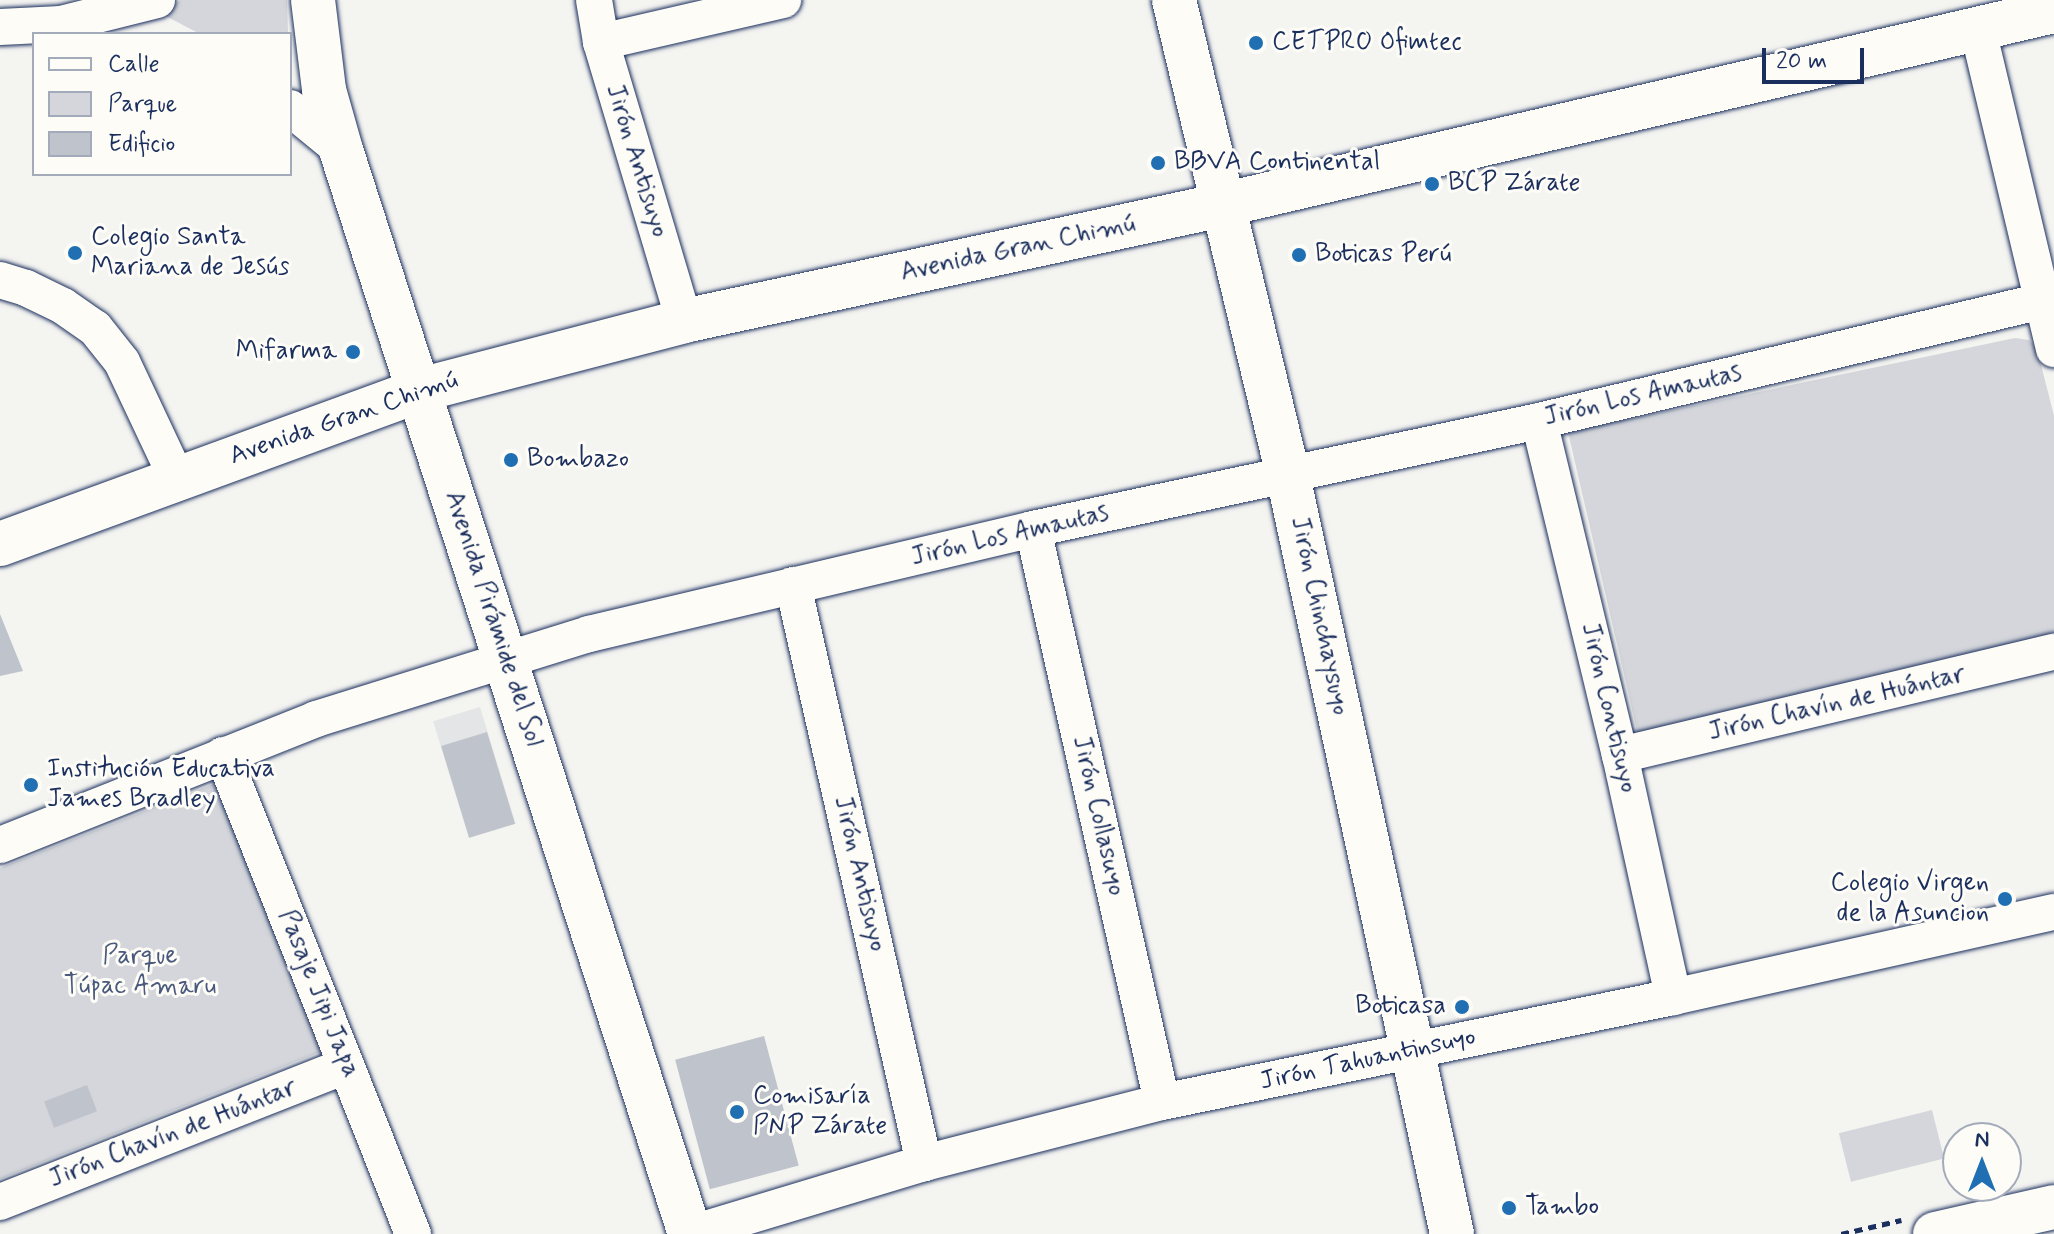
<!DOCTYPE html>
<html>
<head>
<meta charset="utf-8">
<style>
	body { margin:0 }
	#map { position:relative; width:2054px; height:1234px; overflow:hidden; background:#f4f4f1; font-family:Mynerve,sans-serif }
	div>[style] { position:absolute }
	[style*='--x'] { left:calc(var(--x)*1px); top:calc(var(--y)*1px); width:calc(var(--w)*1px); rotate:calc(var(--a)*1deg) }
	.built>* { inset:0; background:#e4e5e6; transform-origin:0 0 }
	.green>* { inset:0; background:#d4d6db; transform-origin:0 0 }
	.building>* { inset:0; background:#bfc3cc; transform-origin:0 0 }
	.path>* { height:5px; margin-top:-2.5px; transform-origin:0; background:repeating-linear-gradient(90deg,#1b2f5e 0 8px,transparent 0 14px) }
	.roads { filter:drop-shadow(0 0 2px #1b2f5e) drop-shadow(0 0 2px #1b2f5e) }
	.street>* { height:36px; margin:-18px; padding:0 18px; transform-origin:18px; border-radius:18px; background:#fdfcf7 }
	.secondary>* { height:44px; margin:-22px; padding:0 22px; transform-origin:22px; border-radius:22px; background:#fdfcf7 }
	.primary>* { height:44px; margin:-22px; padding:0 22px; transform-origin:22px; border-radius:22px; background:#fdfcf7 }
	.dots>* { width:22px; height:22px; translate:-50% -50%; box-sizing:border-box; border:4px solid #fdfcf7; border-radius:50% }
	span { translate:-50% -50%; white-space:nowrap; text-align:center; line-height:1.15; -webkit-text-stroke:6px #fdfcf7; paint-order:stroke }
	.poi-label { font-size:26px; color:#1b2f5e }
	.left { translate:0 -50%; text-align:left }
	.right { translate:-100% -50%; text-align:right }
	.street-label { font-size:26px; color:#1b2f5e }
	.park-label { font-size:26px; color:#49597d }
	.legend { position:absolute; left:32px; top:32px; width:260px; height:144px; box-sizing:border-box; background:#fdfcf7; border:2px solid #a3aaba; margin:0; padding:10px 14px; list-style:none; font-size:24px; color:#1b2f5e }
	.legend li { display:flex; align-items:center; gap:16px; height:40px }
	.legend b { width:40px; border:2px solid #a3aaba }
	.north { position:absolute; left:1942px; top:1122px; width:80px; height:80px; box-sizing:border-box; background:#fdfcf7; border:2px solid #a3aaba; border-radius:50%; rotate:0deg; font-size:22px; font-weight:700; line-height:32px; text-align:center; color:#1b2f5e }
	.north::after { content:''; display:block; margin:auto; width:28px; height:36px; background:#1f6fb2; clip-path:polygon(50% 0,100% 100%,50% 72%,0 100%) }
	.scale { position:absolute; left:1762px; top:48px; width:102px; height:36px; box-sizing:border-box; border:4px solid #1b2f5e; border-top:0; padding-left:10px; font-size:24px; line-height:28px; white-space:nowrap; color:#1b2f5e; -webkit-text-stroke:6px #fdfcf7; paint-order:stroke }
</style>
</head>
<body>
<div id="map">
	<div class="built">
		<div style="left:480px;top:707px;width:122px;height:49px;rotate:73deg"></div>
	</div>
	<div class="green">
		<div style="clip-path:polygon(180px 0,287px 0,288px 34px,200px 34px,162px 14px)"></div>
		<div style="clip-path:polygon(2015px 338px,2029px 340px,2037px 349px,2054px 416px,2054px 635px,1638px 735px,1568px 432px)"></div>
		<div style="clip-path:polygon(216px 783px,323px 1051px,0 1179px,0 868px)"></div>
		<div style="left:1932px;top:1110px;width:50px;height:96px;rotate:76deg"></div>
	</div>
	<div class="building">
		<div style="clip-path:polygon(0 614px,23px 671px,0 676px)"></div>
		<div style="left:487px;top:732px;width:96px;height:48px;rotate:73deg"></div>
		<div style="left:764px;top:1036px;width:134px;height:92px;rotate:75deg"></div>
		<div style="left:87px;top:1085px;width:28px;height:46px;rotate:69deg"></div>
	</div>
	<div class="path">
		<div style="--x:1841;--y:1234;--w:62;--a:-13.1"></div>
	</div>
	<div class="roads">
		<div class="street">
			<div style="--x:594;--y:0;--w:43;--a:80.5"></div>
			<div style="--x:601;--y:42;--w:291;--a:73.4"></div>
			<div style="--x:0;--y:27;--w:61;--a:-2.8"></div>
			<div style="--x:61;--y:24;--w:99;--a:-14"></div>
			<div style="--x:1978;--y:30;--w:328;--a:76.6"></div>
			<div style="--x:601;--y:42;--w:187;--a:-13"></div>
			<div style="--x:290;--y:108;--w:66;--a:39.5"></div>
			<div style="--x:0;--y:280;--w:27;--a:17"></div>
			<div style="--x:26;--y:288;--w:41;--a:25.9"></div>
			<div style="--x:63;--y:306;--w:39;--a:35"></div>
			<div style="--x:95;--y:328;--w:43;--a:51.5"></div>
			<div style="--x:122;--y:362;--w:127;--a:64.8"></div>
			<div style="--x:1539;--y:421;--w:344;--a:76.4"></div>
			<div style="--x:1620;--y:755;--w:248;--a:77.6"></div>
			<div style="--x:1033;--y:529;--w:587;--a:77.31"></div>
			<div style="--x:793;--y:585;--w:593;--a:77.23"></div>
			<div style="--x:223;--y:755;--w:515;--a:68.36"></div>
			<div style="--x:1620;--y:755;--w:446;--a:-13.4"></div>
			<div style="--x:0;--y:845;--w:340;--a:-21.7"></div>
			<div style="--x:316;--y:719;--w:286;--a:-17.3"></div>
			<div style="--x:589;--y:634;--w:456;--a:-13.3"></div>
			<div style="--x:1033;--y:529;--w:517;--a:-12.05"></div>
			<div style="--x:1539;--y:421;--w:517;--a:-13.42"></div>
			<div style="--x:0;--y:1202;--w:372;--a:-21.5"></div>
			<div style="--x:689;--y:1234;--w:245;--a:-16.8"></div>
			<div style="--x:924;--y:1163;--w:246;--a:-14.4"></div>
			<div style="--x:1162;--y:1102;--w:522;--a:-11.61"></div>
			<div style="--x:1673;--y:997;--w:390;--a:-12.6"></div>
		</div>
		<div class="secondary">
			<div style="--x:0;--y:544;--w:447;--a:-20.1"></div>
			<div style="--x:420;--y:390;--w:273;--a:-14.6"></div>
			<div style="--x:684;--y:321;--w:550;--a:-12.17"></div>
			<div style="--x:1222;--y:205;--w:854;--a:-13.13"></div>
		</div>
		<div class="primary">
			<div style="--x:313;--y:0;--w:91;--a:83"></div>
			<div style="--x:324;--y:90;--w:62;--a:74.2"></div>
			<div style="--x:341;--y:150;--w:1139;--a:72.15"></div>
			<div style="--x:1174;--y:0;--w:489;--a:76.5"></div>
			<div style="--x:1288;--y:476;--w:776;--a:77.79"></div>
			<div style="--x:1935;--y:1234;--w:122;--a:-12.8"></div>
		</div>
	</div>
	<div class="dots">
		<div style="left:1256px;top:43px;background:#1f6fb2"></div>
		<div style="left:1158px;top:163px;background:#1f6fb2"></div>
		<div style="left:1432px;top:184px;background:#1f6fb2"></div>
		<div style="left:75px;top:253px;background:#1f6fb2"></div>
		<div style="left:1299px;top:255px;background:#1f6fb2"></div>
		<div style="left:353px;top:352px;background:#1f6fb2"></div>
		<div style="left:511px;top:460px;background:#1f6fb2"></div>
		<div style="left:31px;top:785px;background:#1f6fb2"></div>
		<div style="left:2005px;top:899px;background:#1f6fb2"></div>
		<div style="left:1462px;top:1007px;background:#1f6fb2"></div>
		<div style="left:737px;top:1112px;background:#1f6fb2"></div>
		<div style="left:1509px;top:1208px;background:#1f6fb2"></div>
	</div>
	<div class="poi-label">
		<span class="left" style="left:1272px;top:43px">CETPRO Ofimtec</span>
		<span class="left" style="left:1174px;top:163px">BBVA Continental</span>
		<span class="left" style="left:1448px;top:184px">BCP Zárate</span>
		<span class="left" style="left:91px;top:253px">Colegio Santa<br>Mariana de Jesús</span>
		<span class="left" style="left:1315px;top:255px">Boticas Perú</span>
		<span class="right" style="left:337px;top:352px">Mifarma</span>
		<span class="left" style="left:527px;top:460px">Bombazo</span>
		<span class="left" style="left:47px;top:785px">Institución Educativa<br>James Bradley</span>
		<span class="right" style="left:1989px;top:899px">Colegio Virgen<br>de la Asuncion</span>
		<span class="right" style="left:1446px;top:1007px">Boticasa</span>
		<span class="left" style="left:753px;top:1112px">Comisaría<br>PNP Zárate</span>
		<span class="left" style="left:1525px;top:1208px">Tambo</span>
	</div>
	<div class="street-label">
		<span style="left:636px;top:161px;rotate:73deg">Jirón Antisuyo</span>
		<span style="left:1018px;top:249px;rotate:-12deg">Avenida Gran Chimú</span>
		<span style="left:1643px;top:396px;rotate:-13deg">Jirón Los Amautas</span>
		<span style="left:344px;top:419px;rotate:-19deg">Avenida Gran Chimú</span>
		<span style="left:1010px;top:536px;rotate:-13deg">Jirón Los Amautas</span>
		<span style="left:1319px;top:616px;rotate:78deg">Jirón Chinchaysuyo</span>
		<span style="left:493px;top:619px;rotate:72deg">Avenida Pirámide del Sol</span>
		<span style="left:1837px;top:704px;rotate:-13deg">Jirón Chavín de Huántar</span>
		<span style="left:1608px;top:708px;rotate:77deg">Jirón Contisuyo</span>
		<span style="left:1098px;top:816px;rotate:77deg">Jirón Collasuyo</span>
		<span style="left:859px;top:874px;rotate:77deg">Jirón Antisuyo</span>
		<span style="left:318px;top:994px;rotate:68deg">Pasaje Jipi Japa</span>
		<span style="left:1368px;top:1060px;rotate:-12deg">Jirón Tahuantinsuyo</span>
		<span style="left:173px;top:1134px;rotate:-21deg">Jirón Chavín de Huántar</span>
	</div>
	<div class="park-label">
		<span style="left:140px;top:972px">Parque<br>Túpac Amaru</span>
	</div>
	<ul class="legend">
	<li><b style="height:10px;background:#fdfcf7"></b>Calle</li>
	<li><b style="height:22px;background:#d4d6db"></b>Parque</li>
	<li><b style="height:22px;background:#bfc3cc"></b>Edificio</li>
	</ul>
	<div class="north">N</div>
	<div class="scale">20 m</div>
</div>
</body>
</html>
